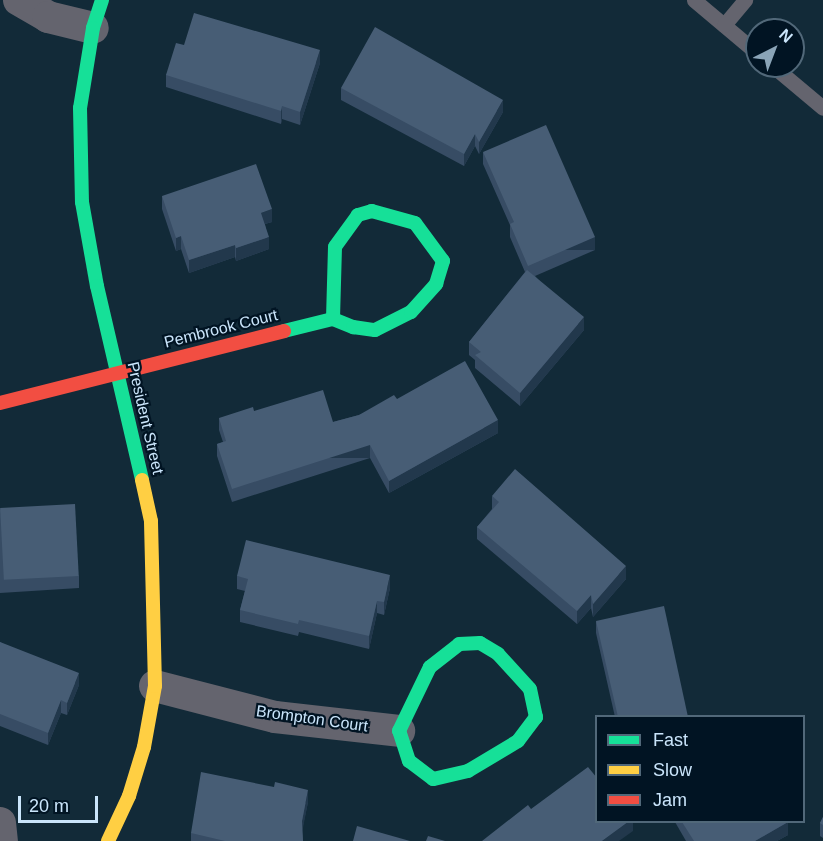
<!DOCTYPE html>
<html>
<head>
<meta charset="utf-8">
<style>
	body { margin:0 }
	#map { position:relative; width:823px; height:841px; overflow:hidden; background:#122a38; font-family:Arial,sans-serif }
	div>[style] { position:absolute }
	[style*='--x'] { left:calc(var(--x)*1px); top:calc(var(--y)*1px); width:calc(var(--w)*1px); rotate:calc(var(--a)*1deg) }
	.lane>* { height:15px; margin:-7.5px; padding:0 7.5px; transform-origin:7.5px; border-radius:7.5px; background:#64646e }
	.street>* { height:32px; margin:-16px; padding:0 16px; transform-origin:16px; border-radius:16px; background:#64646e }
	.fast>* { height:14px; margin:-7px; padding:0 7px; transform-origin:7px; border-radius:7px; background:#16e098 }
	.slow>* { height:14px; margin:-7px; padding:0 7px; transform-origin:7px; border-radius:7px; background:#ffcf43 }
	.jam>* { height:14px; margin:-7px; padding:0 7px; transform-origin:7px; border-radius:7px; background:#f24e42 }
	.wall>* { inset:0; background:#374c64 }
	.shaded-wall>* { inset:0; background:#22384c; transform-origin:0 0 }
	.building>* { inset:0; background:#475d75; transform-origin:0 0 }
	span { translate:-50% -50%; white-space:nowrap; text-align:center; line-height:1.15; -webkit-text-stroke:4.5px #011423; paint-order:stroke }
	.street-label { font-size:16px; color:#cae5fb }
	.legend { position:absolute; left:595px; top:715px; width:210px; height:108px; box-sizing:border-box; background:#011423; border:2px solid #516879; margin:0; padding:8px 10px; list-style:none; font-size:18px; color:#cae5fb }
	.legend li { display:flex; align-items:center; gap:12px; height:30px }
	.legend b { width:30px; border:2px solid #516879 }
	.north { position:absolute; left:745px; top:18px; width:60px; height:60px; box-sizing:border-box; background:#011423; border:2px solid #516879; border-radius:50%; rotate:42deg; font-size:16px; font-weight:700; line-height:24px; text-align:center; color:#cae5fb }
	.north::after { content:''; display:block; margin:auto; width:21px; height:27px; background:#8aa4b7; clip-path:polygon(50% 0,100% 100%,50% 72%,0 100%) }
	.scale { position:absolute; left:18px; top:796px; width:80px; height:27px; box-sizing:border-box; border:3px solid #cae5fb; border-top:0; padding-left:8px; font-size:18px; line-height:21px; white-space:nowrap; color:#cae5fb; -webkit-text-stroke:4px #011423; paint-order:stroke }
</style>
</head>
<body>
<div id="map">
	<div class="lane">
		<div style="--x:694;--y:0;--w:82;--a:40.1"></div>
		<div style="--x:724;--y:25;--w:33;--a:-50"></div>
		<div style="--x:773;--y:66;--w:65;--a:40"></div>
	</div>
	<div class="street">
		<div style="--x:19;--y:0;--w:34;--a:30"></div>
		<div style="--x:48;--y:17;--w:46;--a:13.7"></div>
		<div style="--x:155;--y:686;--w:124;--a:14.5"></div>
		<div style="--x:275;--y:717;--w:125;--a:6.4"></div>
		<div style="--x:0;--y:823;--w:18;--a:84"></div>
	</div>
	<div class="fast">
		<div style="--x:102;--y:0;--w:29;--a:108"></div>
		<div style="--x:93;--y:28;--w:81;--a:99.2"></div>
		<div style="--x:80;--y:108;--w:94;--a:88.8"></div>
		<div style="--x:82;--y:202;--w:85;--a:79.9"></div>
		<div style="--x:97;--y:286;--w:199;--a:76.9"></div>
		<div style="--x:284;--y:331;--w:50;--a:-13.8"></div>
		<div style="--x:333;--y:319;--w:22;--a:22"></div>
		<div style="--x:353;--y:327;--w:22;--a:8"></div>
		<div style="--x:375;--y:330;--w:40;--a:-26.6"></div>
		<div style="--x:411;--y:312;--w:38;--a:-48"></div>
		<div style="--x:436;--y:284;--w:24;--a:-73"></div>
		<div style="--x:443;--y:261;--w:47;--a:-126.4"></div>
		<div style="--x:415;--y:223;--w:45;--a:-164.4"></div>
		<div style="--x:372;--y:211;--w:15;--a:164"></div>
		<div style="--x:358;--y:215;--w:39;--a:126"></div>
		<div style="--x:335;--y:247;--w:72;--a:91.6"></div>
		<div style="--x:480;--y:643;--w:21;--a:31"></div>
		<div style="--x:498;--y:654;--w:47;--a:47.6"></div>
		<div style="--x:530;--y:689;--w:29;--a:78"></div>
		<div style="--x:536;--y:717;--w:30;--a:127"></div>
		<div style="--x:518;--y:741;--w:58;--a:149"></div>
		<div style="--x:468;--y:771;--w:36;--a:167"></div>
		<div style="--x:433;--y:779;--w:30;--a:-143"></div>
		<div style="--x:409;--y:761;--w:32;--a:-108"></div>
		<div style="--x:399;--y:731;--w:71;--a:-64.2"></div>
		<div style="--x:430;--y:667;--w:37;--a:-38"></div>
		<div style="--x:459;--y:644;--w:21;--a:-3"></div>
	</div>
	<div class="slow">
		<div style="--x:108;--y:841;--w:50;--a:-65"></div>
		<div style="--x:129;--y:796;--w:51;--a:-73"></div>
		<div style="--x:144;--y:747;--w:62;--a:-79.8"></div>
		<div style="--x:155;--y:686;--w:165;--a:-91.4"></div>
		<div style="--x:151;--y:521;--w:42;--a:-102.4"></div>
	</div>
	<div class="jam">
		<div style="--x:0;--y:403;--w:293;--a:-14.2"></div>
	</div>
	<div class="wall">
		<div style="clip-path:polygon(184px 45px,320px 63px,300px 125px,282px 119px,281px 124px,166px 87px,166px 75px)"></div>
		<div style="clip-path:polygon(341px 88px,503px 112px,479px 154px,475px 146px,464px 166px,341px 100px)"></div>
		<div style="clip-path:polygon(483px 152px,595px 250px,535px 276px,584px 330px,520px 406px,475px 368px,475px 360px,469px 355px,469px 342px,525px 272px,510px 237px,510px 225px,483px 164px)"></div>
		<div style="clip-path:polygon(162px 196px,272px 222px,265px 224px,269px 249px,236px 261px,235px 257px,189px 273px,181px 249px,176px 251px,162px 209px)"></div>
		<div style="clip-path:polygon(397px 399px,498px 433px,389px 493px,370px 458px,232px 502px,217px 456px,217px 444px,223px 442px,219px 430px,219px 418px,333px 422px,359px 415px)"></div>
		<div style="clip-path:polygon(492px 496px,626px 579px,593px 617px,591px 608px,577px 624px,477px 539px,477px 527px,492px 509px)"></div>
		<div style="clip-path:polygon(0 509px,79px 576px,79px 588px,0 593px)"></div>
		<div style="clip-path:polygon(237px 576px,390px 588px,384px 615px,377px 613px,369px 649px,299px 632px,298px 636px,240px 622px,240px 610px,245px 591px,237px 589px)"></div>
		<div style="clip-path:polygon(596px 621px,688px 717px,615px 717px,596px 633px)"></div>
		<div style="clip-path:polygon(0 642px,79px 685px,67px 715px,61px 713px,48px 745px,0 726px)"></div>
		<div style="clip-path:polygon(308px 802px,302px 830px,303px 841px,191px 841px,191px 833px)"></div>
		<div style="clip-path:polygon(823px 817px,823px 838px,820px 836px,820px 823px)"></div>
		<div style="clip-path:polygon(675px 822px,788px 822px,788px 835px,777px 841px,686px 841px)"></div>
	</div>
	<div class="shaded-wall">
		<div style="clip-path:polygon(320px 50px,320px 63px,300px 125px,300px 112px)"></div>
		<div style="clip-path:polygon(503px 100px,503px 112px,479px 154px,479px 142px)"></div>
		<div style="clip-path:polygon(282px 106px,282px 119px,281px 124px,281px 111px)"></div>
		<div style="clip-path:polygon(475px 134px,475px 146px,464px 166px,464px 154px)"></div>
		<div style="clip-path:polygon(272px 209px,272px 222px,261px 225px,261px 213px)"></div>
		<div style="clip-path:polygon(181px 236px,181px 249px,176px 251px,176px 238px)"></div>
		<div style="clip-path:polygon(269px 237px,269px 249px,236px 261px,236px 248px)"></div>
		<div style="left:595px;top:237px;width:13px;height:73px;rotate:90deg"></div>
		<div style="clip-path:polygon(235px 245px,235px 257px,189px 273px,189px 260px)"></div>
		<div style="clip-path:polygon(584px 317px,584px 330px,520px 406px,520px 393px)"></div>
		<div style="clip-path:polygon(498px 420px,498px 433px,389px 493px,389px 481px)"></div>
		<div style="left:370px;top:445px;width:13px;height:145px;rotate:90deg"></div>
		<div style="clip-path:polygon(626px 566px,626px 579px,593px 617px,593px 604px)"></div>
		<div style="clip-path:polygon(390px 575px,390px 588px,384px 615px,384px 602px)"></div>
		<div style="clip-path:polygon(591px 595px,591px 608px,577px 624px,577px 611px)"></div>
		<div style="clip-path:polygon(377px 601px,377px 613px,369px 649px,369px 636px)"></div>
		<div style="clip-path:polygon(79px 673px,79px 685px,67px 715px,67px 703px)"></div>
		<div style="clip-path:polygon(61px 700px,61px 713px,48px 745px,48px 733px)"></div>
		<div style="clip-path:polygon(308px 790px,308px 802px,302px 833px,302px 821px)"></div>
		<div style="clip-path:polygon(628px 822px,633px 822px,633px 831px,619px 841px,602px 841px)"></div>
		<div style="clip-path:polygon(788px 822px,788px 835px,777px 841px,755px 841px)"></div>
	</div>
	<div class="building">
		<div style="clip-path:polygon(194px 13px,320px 50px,300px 112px,282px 106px,281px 111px,166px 75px,176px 43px,184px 45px)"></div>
		<div style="clip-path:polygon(375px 27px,503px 100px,479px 142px,475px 134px,464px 154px,341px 88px)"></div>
		<div style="clip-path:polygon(546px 125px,595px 237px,528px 266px,510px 224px,514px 222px,483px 152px)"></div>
		<div style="clip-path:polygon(256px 164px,272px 209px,261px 213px,269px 237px,236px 248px,235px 245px,189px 260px,181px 236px,176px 238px,162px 196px)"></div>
		<div style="clip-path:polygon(527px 270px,584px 317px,520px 393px,475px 355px,481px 352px,469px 342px)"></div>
		<div style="clip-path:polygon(465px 361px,498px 420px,389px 481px,370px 445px,232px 489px,217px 444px,226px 441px,219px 418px,253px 407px,254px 411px,323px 390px,333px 422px,359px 415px,394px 395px,397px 399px)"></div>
		<div style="clip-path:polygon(515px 469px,626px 566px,593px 604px,591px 595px,577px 611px,477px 527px,499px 502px,492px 496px)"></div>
		<div style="left:75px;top:504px;width:72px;height:75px;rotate:87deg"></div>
		<div style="clip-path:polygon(246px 540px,390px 575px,384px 602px,377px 601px,369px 636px,299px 620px,298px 624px,240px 610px,248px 579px,237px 576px)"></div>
		<div style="clip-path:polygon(664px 606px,688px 717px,618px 717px,596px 621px)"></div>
		<div style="clip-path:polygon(0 642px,79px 673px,67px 703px,61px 700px,48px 733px,0 714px)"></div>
		<div style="clip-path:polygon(588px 767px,597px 778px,597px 822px,628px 822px,602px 841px,482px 841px,528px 805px,531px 809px)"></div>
		<div style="clip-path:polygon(201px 772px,274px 787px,275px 782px,308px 790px,302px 821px,303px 841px,225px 841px,191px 833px)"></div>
		<div style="clip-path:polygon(823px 817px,823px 825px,820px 823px)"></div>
		<div style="clip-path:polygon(682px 822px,788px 822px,755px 841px,694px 841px)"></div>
		<div style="clip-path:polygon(357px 826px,410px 841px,353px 841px)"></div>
		<div style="clip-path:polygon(428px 836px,445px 841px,426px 841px)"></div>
	</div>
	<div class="street-label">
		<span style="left:221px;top:329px;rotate:-14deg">Pembrook Court</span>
		<span style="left:145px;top:418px;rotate:77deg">President Street</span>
		<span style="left:312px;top:719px;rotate:8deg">Brompton Court</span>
	</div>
	<ul class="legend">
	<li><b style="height:8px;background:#16e098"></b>Fast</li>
	<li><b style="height:8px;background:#ffcf43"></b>Slow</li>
	<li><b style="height:8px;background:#f24e42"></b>Jam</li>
	</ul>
	<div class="north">N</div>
	<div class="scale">20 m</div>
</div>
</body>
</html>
